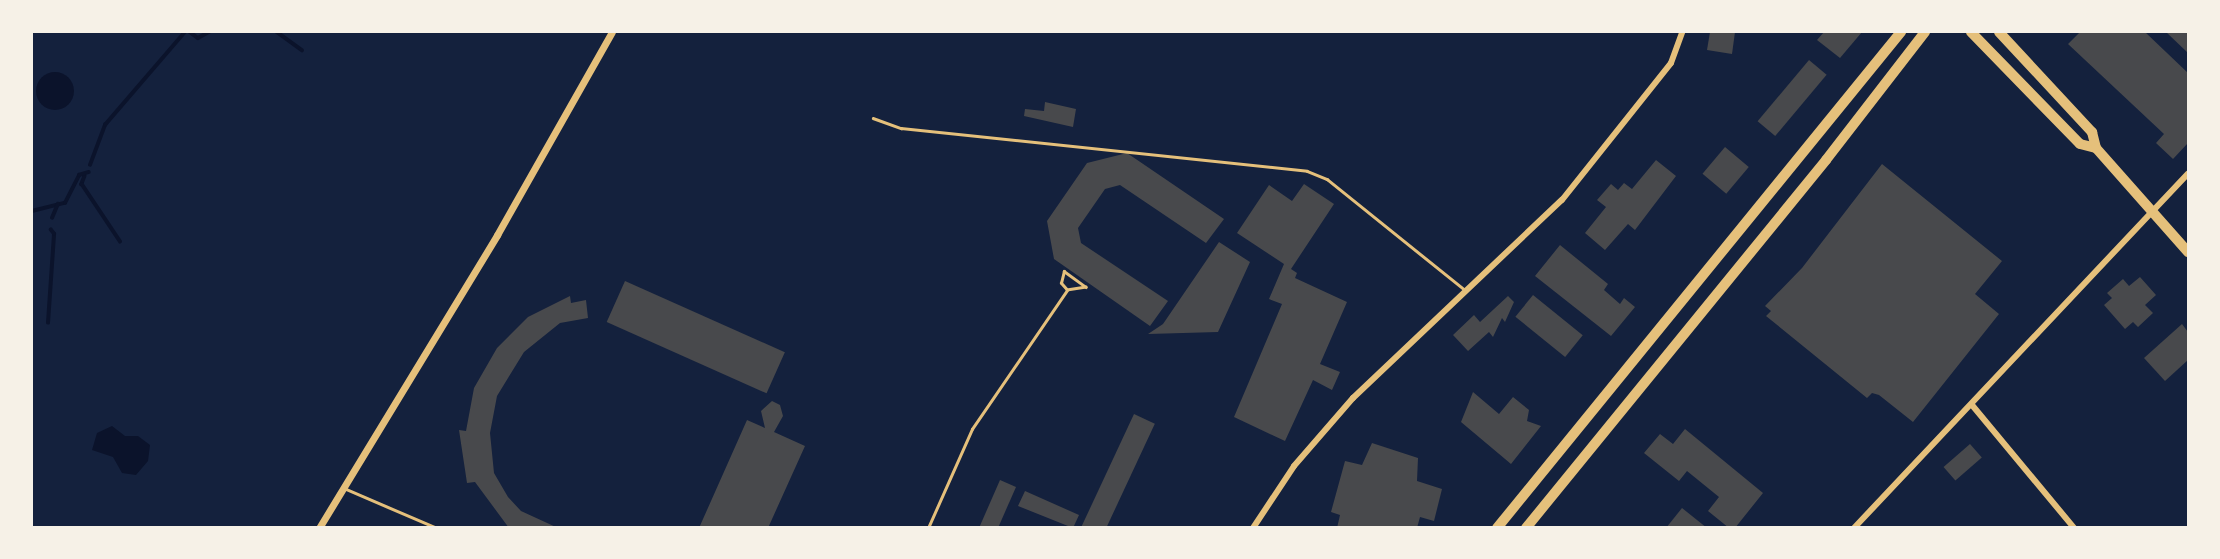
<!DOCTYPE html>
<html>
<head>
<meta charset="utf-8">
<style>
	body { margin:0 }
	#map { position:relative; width:2220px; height:559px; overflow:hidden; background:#14213d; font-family:"Open Sans",sans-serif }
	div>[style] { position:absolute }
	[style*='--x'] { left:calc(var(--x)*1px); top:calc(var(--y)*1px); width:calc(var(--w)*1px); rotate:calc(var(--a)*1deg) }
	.water>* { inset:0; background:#0b132b }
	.round { border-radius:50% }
	.stream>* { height:3.5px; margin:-1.75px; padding:0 1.75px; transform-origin:1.75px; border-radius:1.75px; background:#0b132b }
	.building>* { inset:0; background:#48494c; transform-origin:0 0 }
	.service>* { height:2.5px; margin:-1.25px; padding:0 1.25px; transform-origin:1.25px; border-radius:1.25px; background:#e5c07b }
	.minor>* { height:6px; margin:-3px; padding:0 3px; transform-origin:3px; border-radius:3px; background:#e5c07b }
	.tertiary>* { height:7px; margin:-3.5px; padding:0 3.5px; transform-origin:3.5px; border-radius:3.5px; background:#e5c07b }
	.primary>* { height:10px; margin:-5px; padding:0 5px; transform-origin:5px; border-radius:5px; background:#e5c07b }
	span { translate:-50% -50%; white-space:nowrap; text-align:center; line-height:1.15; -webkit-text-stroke:5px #f6f1e7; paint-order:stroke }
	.frame { position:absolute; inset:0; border:33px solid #f6f1e7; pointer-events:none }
</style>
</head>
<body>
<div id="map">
	<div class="water">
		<div class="round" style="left:36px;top:72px;width:38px;height:38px"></div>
		<div style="clip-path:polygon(112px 426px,125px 436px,138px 436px,150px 445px,148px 461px,136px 475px,122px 473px,113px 457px,92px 450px,97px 433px)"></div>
	</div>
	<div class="stream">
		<div style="--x:190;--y:32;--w:10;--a:37"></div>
		<div style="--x:198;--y:38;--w:13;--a:-29"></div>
		<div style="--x:277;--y:32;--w:31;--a:36"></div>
		<div style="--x:90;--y:165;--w:43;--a:-69.4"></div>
		<div style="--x:105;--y:125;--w:123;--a:-49.3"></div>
		<div style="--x:85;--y:176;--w:9;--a:111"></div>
		<div style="--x:82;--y:184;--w:69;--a:56.3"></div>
		<div style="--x:32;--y:211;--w:34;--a:-14"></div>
		<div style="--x:65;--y:203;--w:31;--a:-63"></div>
		<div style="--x:79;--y:175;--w:10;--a:-17"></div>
		<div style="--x:52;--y:218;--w:15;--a:-67"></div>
		<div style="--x:48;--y:323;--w:89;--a:-86.1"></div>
		<div style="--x:54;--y:234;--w:5;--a:-127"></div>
	</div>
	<div class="building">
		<div style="clip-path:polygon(1710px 32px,1735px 32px,1732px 54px,1707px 50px)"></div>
		<div style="clip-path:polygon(1824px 32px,1862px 32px,1840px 58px,1817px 40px)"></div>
		<div style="clip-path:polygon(2080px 32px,2145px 32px,2188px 73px,2188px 143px,2173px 159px,2156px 143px,2164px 134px,2068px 44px)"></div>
		<div style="clip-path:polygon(2166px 32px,2188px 32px,2188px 53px)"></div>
		<div style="left:1809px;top:60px;width:23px;height:80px;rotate:40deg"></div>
		<div style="clip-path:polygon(1045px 102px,1076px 109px,1073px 127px,1024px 116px,1025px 109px,1044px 111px)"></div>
		<div style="left:1725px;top:147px;width:31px;height:35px;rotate:40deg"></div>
		<div style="clip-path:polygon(1127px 153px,1224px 219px,1206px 243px,1120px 185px,1105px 189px,1078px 228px,1081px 243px,1168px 301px,1150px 326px,1054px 259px,1047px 221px,1087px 163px)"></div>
		<div style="clip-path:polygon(1656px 160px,1676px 176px,1635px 230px,1628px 224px,1605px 250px,1585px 233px,1606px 207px,1597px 200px,1611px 184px,1618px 190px,1624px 183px,1632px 189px)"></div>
		<div style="clip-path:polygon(1882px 164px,2002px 261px,1975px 294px,1999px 314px,1913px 422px,1879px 395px,1872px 393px,1867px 398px,1766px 316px,1771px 311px,1765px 306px,1802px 268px)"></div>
		<div style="clip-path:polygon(1304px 184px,1334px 204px,1291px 269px,1297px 273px,1295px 278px,1347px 302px,1320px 364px,1340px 372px,1332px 390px,1313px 380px,1285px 441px,1234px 417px,1282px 304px,1269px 299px,1284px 264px,1237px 233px,1269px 185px,1292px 201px)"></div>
		<div style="clip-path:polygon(1219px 242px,1250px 262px,1218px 332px,1148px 334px,1163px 324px)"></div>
		<div style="clip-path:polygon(1560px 245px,1608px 284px,1604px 290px,1620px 304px,1624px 298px,1635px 307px,1611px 336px,1535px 276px)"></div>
		<div style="clip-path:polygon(2140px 277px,2156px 295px,2145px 305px,2153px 313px,2138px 327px,2133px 322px,2125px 329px,2104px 305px,2112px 298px,2107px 293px,2123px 279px,2129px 286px)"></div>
		<div style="left:625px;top:281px;width:175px;height:45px;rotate:24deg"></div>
		<div style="left:1533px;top:295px;width:64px;height:28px;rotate:39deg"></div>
		<div style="clip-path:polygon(570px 296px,571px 303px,586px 300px,588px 318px,560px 323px,524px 352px,497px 396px,490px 433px,494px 473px,508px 497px,521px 511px,558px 528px,509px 528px,475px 482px,467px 483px,459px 430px,466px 431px,474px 388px,497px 348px,528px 317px)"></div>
		<div style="clip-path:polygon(1508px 296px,1514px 302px,1505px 322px,1502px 318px,1493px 337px,1489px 332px,1468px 351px,1453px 335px,1474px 315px,1480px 322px)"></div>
		<div style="clip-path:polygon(2182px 324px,2188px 332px,2188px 360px,2165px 381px,2144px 358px)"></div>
		<div style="clip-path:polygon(1473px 392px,1499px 414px,1513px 397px,1529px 410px,1527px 421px,1541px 426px,1511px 464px,1461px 422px)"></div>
		<div style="clip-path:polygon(772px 401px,780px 405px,783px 416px,774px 432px,805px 446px,768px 528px,699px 528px,747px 420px,765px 428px,761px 411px)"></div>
		<div style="left:1134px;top:414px;width:23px;height:125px;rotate:25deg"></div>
		<div style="clip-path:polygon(1685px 429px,1763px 493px,1735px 528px,1729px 528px,1708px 511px,1719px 497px,1687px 471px,1679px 481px,1644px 453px,1660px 434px,1673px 444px)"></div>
		<div style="clip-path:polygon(1372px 443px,1418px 458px,1417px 481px,1442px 489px,1434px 521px,1420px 517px,1417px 528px,1337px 528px,1340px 515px,1331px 512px,1345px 461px,1362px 465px)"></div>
		<div style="left:1970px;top:444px;width:18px;height:35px;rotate:49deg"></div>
		<div style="clip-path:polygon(1000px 480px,1016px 487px,998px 528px,979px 528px)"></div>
		<div style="clip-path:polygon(1025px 491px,1079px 515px,1073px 528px,1018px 506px)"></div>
		<div style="clip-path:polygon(1682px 508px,1707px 528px,1666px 528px)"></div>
	</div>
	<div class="service">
		<div style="--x:873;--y:118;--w:30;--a:20"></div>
		<div style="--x:901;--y:128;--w:408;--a:6"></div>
		<div style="--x:1307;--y:171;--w:22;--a:22"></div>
		<div style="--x:1327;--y:179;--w:177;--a:38.8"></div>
		<div style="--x:1064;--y:271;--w:27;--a:36"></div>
		<div style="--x:1086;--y:287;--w:19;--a:171"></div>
		<div style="--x:1067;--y:290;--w:9;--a:-131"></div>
		<div style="--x:1061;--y:283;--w:12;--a:-76"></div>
		<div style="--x:346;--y:489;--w:99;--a:23.2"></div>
		<div style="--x:928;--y:528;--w:108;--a:-66"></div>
		<div style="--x:972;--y:429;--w:168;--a:-55.6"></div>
	</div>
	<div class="minor">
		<div style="--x:1972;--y:405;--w:160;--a:50.3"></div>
		<div style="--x:1253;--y:528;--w:74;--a:-56.5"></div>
		<div style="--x:1294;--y:466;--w:90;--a:-49.1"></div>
		<div style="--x:1353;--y:398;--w:288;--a:-43.5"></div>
		<div style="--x:1562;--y:200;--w:175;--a:-51.5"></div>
		<div style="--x:1671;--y:63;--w:33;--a:-70"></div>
		<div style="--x:1854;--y:528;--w:487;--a:-46.7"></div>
	</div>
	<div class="tertiary">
		<div style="--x:319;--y:528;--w:343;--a:-58.7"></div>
		<div style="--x:497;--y:235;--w:233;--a:-60.5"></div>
	</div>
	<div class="primary">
		<div style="--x:1971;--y:32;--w:156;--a:45.8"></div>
		<div style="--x:2080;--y:144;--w:16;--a:14"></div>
		<div style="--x:1999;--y:32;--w:137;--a:47.1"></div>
		<div style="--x:2092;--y:132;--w:16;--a:76"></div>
		<div style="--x:2096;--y:148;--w:139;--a:48.5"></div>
		<div style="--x:1497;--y:528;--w:640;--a:-50.84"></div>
		<div style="--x:1526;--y:528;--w:475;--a:-50.8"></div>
		<div style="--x:1826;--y:160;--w:162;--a:-52.3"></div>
	</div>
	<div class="frame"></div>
</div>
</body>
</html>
